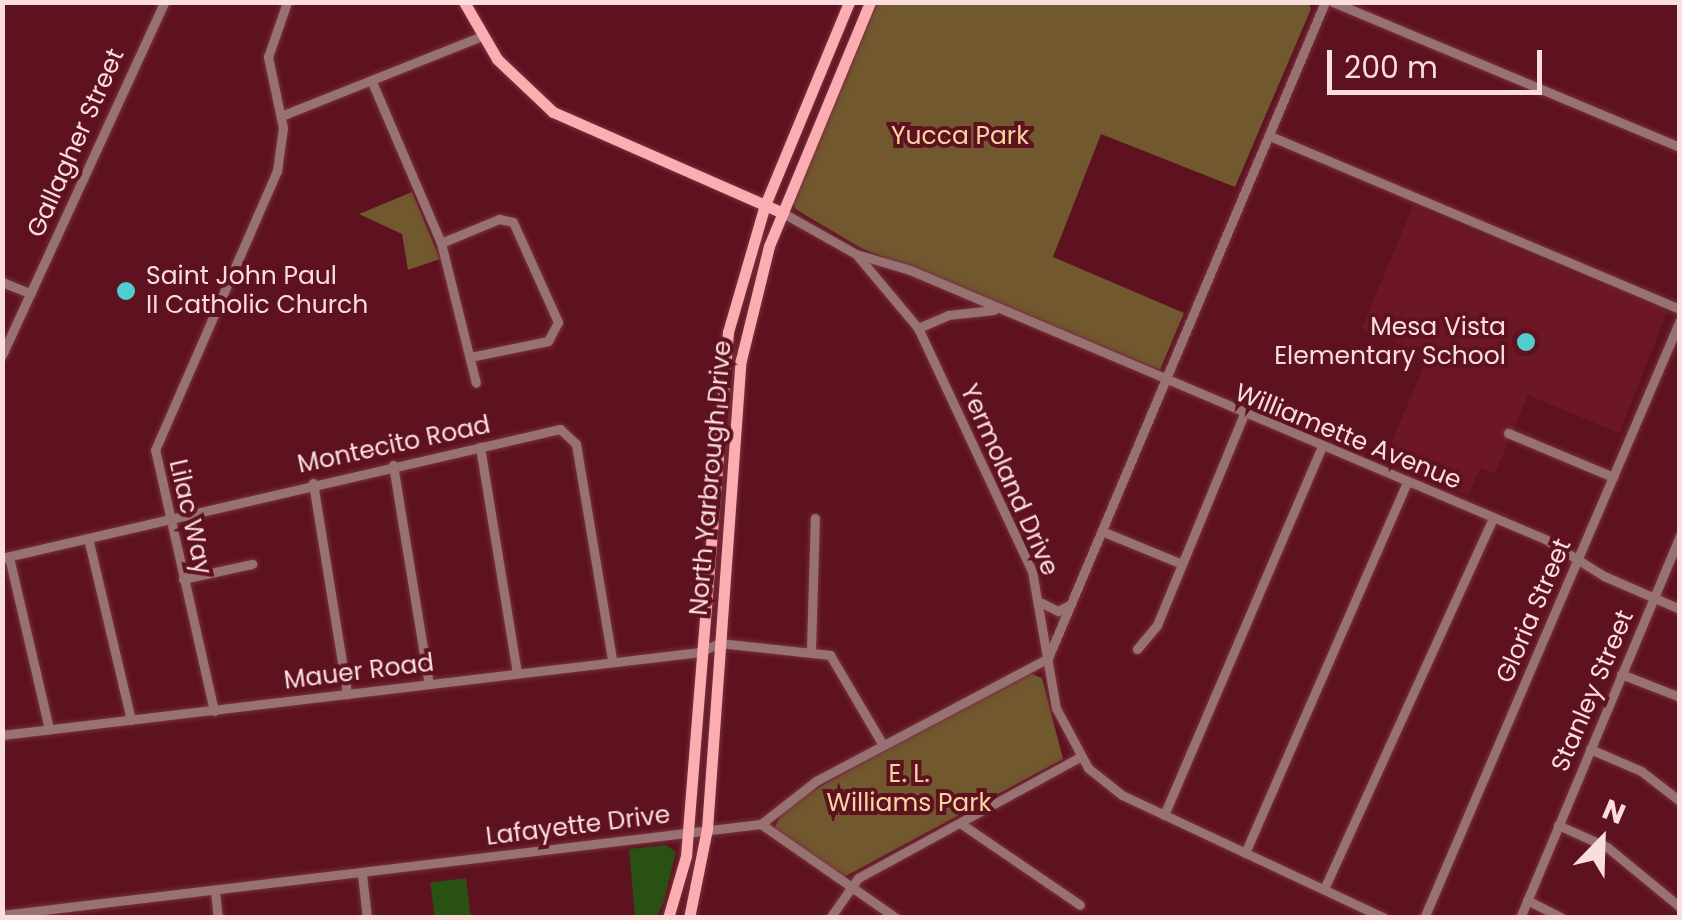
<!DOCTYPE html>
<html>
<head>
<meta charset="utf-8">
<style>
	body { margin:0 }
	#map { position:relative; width:1682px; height:920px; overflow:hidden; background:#5e121f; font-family:Poppins,sans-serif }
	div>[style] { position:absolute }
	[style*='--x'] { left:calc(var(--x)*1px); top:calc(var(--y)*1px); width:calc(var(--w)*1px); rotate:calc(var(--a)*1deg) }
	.built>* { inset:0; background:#6d1726 }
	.green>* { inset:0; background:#72582f }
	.water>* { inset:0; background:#2a5114; transform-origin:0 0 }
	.roads { filter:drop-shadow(0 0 2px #77323d) drop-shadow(0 0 2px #77323d) }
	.minor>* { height:9px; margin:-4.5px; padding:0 4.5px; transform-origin:4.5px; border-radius:4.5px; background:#987172 }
	.major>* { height:11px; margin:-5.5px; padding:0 5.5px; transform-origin:5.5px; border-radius:5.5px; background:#fcadb1 }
	.dots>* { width:28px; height:28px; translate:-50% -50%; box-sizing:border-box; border:5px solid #5e121f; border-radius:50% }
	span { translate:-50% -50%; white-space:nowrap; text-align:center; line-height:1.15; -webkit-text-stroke:8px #5e121f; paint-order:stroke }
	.park-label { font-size:25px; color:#f8d4a0 }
	.street-label { font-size:25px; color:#fadddd }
	.poi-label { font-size:25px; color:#fadddd }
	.left { translate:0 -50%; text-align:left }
	.right { translate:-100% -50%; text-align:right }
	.frame { position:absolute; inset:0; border:5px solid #fadddd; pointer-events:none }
	.north { position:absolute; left:1552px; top:790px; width:100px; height:100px; -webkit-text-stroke:8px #5e121f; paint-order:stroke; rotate:23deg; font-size:28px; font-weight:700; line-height:40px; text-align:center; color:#fadddd }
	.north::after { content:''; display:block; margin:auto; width:35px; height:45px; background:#fadddd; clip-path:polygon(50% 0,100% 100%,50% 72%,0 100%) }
	.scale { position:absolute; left:1327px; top:50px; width:215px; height:45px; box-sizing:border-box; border:5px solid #fadddd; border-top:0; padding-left:12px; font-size:30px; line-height:35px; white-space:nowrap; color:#fadddd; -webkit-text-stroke:8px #5e121f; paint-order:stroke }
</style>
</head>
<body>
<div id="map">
	<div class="built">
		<div style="clip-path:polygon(1413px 206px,1667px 312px,1619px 433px,1528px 395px,1495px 473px,1480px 468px,1468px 496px,1384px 461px,1428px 356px,1362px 328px)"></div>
	</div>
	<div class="green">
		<div style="clip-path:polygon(1182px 2px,1309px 3px,1311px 9px,1235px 187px,1101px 134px,1053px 257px,1184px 313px,1160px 370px,861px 248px,795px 209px,792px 200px,874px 3px)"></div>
		<div style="clip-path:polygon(412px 192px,440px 259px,408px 270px,402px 234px,359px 214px)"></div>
		<div style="clip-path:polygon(1027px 672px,1042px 678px,1063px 759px,844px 877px,774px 829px,784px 808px,801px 797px)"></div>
	</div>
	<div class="water">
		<div style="clip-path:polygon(666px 845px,676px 852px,663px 904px,656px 917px,635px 917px,629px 849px)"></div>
		<div style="left:466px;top:878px;width:39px;height:36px;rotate:83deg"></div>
	</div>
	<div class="roads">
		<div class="minor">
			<div style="--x:1333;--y:2;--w:376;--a:22.7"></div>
			<div style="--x:372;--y:82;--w:175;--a:66.8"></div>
			<div style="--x:441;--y:243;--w:144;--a:76"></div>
			<div style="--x:281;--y:116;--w:216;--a:-21.7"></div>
			<div style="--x:1270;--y:136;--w:445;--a:22.9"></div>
			<div style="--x:783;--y:213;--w:84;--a:29.3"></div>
			<div style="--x:856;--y:254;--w:97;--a:50"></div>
			<div style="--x:918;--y:328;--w:268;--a:64.9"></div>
			<div style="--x:1032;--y:571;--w:139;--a:80.1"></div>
			<div style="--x:1056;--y:708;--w:68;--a:61.9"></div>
			<div style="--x:1088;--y:768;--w:43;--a:38.5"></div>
			<div style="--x:1122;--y:795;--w:289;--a:25.1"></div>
			<div style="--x:441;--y:243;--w:63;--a:-22.5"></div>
			<div style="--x:499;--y:219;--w:14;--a:12"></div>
			<div style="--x:513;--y:222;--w:110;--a:65.8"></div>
			<div style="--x:558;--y:322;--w:21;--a:118"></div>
			<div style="--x:548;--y:341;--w:80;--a:168.4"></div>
			<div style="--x:856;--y:254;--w:56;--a:16.5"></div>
			<div style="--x:910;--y:270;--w:690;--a:22.96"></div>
			<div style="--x:1545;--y:539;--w:70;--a:32.1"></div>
			<div style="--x:1604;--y:576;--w:83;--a:23.5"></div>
			<div style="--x:2;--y:282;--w:31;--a:22"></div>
			<div style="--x:918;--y:328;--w:33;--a:-23"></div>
			<div style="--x:948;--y:315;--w:46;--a:-6.2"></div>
			<div style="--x:2;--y:355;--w:388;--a:-65.3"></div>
			<div style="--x:1508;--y:433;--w:114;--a:22.7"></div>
			<div style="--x:480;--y:447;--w:228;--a:80.7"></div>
			<div style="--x:393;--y:465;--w:222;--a:80.7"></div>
			<div style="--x:313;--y:483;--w:214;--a:80.8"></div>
			<div style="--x:1104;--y:532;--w:84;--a:22.3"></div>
			<div style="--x:88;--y:538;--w:187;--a:76.7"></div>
			<div style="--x:9;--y:557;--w:177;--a:76.9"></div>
			<div style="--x:2;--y:558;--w:573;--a:-13.02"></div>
			<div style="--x:560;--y:429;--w:22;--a:43"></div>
			<div style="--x:576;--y:444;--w:218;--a:80.5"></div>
			<div style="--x:183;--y:579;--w:71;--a:-12.3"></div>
			<div style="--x:1042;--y:603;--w:18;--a:27"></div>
			<div style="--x:1058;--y:611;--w:15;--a:-28"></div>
			<div style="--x:811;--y:649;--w:131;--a:-88.3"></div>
			<div style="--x:1137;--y:649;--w:31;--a:-50"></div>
			<div style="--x:1157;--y:625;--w:226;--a:-67.6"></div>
			<div style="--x:1621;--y:674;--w:63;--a:21.3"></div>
			<div style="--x:214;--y:711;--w:268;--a:-102.7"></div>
			<div style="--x:155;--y:450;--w:305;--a:-66.4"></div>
			<div style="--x:277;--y:171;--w:43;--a:-82.1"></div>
			<div style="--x:283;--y:128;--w:73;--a:-101.9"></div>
			<div style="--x:268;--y:57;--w:58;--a:-70.9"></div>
			<div style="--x:2;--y:735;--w:703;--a:-6.78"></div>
			<div style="--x:700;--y:652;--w:21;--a:-25"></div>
			<div style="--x:719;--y:643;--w:112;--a:6.2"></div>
			<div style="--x:830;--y:655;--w:104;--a:59.5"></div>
			<div style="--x:1590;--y:749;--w:56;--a:23.3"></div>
			<div style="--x:1641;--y:771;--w:49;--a:37.6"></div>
			<div style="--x:1164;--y:815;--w:400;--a:-66.8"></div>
			<div style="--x:960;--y:823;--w:145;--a:34.3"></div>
			<div style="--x:761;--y:824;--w:165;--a:34.8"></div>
			<div style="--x:1558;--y:825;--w:54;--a:24.2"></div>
			<div style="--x:1607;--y:847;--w:94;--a:39.4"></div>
			<div style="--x:1245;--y:853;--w:404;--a:-66.4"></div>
			<div style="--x:362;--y:874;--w:44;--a:83.5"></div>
			<div style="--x:1324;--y:889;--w:408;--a:-65.5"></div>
			<div style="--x:215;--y:891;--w:27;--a:84"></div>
			<div style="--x:1527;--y:900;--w:39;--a:27"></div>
			<div style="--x:2;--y:915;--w:764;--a:-6.84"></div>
			<div style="--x:761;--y:824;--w:70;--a:-38"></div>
			<div style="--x:816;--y:781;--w:263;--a:-27.9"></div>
			<div style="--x:1048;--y:658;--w:712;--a:-67.11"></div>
			<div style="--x:830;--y:918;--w:49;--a:-55"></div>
			<div style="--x:858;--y:878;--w:253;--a:-28.6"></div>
			<div style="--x:1424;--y:918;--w:650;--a:-66.82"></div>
			<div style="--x:1520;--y:918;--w:415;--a:-67.3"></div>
		</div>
		<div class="major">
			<div style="--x:464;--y:2;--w:66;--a:59.9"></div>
			<div style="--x:497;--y:59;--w:77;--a:43.4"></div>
			<div style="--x:553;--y:112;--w:251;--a:23.7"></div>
			<div style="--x:668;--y:918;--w:65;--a:-73.8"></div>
			<div style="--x:686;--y:856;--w:526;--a:-85.42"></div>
			<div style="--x:728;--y:332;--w:132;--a:-73.8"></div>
			<div style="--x:765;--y:205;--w:220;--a:-67.5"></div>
			<div style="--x:689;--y:918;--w:91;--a:-78.6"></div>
			<div style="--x:707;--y:829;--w:470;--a:-85.9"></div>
			<div style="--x:741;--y:360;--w:117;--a:-76.2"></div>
			<div style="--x:769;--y:246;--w:264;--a:-67.5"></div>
		</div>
	</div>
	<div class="dots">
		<div style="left:126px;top:291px;background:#52cdcf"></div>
		<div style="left:1526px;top:342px;background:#52cdcf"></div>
	</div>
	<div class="park-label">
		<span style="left:960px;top:136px">Yucca Park</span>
		<span style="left:909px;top:789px">E. L.<br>Williams Park</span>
	</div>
	<div class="street-label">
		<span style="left:76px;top:143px;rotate:-66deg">Gallagher Street</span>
		<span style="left:1348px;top:437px;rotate:22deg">Williamette Avenue</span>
		<span style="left:394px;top:445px;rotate:-12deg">Montecito Road</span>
		<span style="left:711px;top:478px;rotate:-85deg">North Yarbrough Drive</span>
		<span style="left:1009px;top:480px;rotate:66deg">Yermoland Drive</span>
		<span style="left:190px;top:517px;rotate:77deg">Lilac Way</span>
		<span style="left:1534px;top:611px;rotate:-67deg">Gloria Street</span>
		<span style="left:359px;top:672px;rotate:-7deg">Mauer Road</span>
		<span style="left:1593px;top:691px;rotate:-67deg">Stanley Street</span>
		<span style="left:578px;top:826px;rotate:-7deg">Lafayette Drive</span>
	</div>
	<div class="poi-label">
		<span class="left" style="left:146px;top:291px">Saint John Paul<br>II Catholic Church</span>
		<span class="right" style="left:1506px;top:342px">Mesa Vista<br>Elementary School</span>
	</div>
	<div class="frame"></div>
	<div class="north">N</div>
	<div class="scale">200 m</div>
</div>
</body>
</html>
